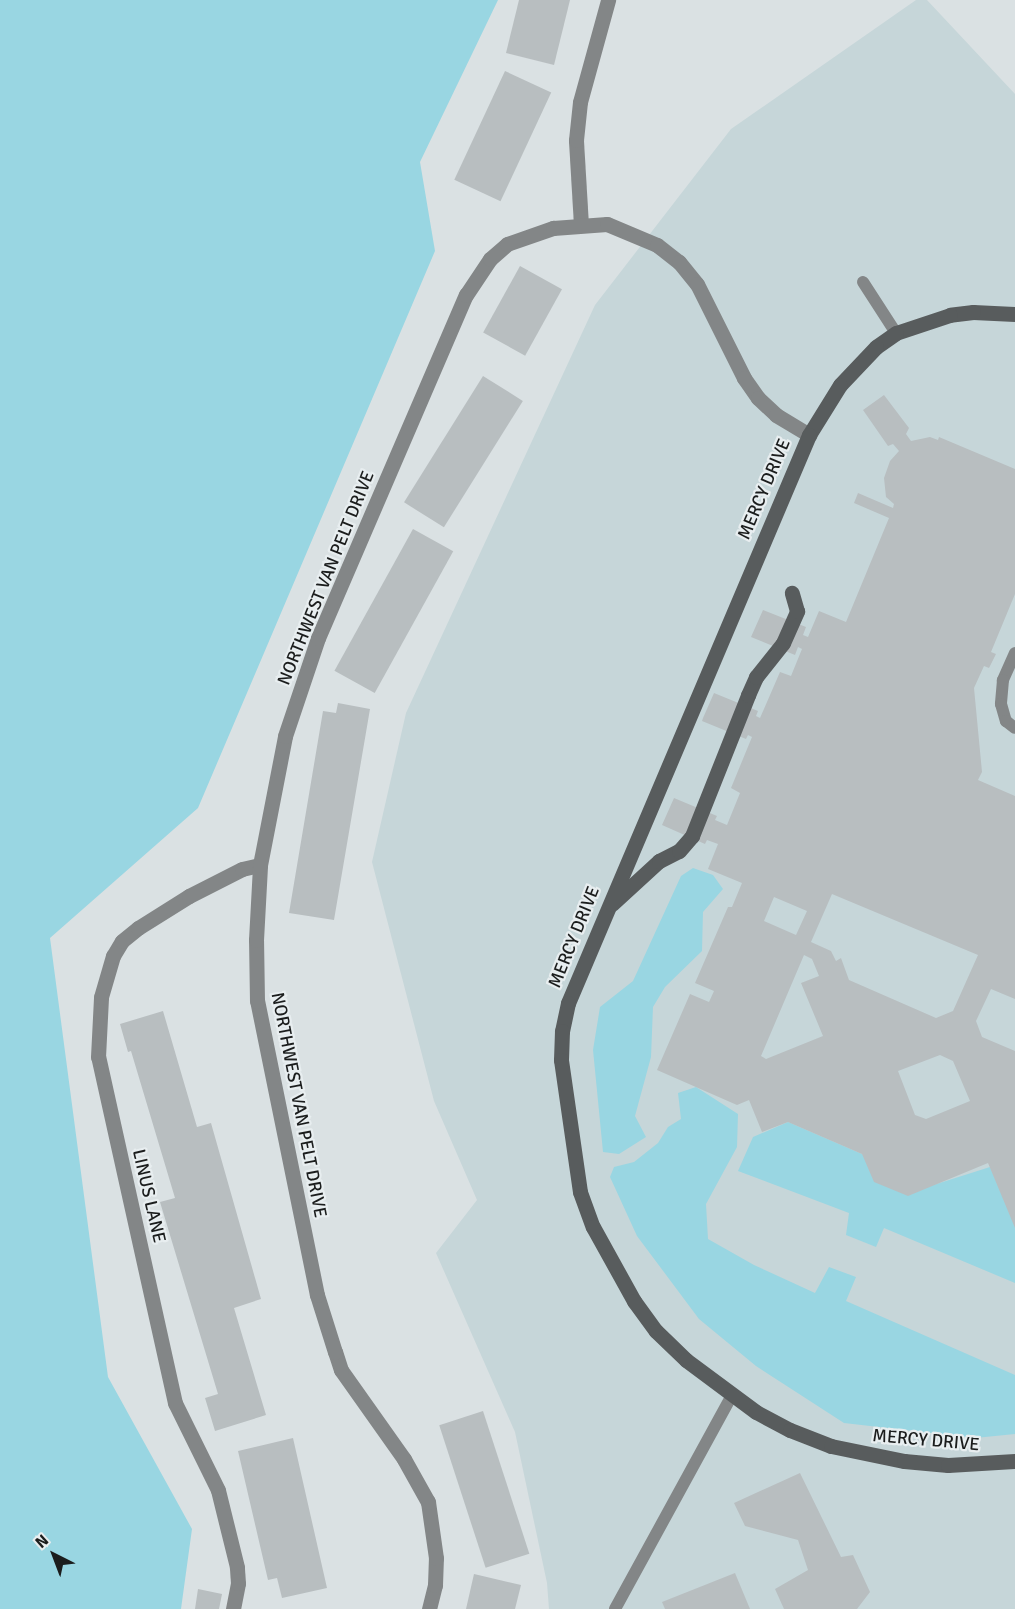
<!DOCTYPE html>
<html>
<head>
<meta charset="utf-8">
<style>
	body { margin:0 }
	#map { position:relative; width:1015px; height:1609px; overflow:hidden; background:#dae1e3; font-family:Signika,sans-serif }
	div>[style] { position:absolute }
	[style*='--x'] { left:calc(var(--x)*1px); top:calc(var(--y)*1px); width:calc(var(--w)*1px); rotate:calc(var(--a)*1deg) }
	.built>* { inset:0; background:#c6d6d9 }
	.green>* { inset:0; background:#99d6e2 }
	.building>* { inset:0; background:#b8bec0; transform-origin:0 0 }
	.lane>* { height:12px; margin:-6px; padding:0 6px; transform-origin:6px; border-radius:6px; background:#838687 }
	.street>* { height:15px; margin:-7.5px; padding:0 7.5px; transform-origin:7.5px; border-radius:7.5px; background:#838687 }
	.secondary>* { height:15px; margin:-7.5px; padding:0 7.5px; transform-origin:7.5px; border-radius:7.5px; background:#585c5d }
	span { translate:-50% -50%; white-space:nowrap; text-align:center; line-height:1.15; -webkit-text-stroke:4.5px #e8eef0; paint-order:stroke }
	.street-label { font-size:18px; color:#1b1d1d }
	.north { position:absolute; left:24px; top:1525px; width:60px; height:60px; -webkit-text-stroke:4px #e8eef0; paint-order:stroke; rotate:318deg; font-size:16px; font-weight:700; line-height:24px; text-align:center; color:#1b1d1d }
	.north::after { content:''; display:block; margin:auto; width:21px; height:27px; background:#1b1d1d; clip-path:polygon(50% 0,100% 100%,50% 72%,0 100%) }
</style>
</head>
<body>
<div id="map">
	<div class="built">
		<div style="clip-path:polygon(916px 0,927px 0,1015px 94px,1015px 1609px,549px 1609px,547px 1583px,515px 1432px,436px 1253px,477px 1200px,434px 1101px,372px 862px,406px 713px,595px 305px,731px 129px)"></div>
	</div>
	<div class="green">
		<div style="clip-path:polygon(0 0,498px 0,420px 162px,435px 251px,198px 808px,50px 938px,108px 1377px,192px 1529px,181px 1609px,0 1609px)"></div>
		<div style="clip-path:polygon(693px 868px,713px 875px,723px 889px,703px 912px,702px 951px,665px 987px,653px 1007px,651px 1057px,635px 1116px,646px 1137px,619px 1154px,603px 1152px,593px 1050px,600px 1007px,633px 981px,681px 876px)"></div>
		<div style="clip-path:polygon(696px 1087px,738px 1114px,737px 1147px,706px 1204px,708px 1239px,754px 1265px,815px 1293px,829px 1267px,856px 1277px,846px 1301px,1015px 1375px,1015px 1434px,975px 1438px,844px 1423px,756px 1366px,699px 1319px,637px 1236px,610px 1177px,614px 1167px,634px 1162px,658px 1143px,668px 1127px,681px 1119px,678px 1093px)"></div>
		<div style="clip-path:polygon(788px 1122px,862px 1154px,905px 1194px,990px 1167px,1015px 1224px,1015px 1283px,884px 1228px,876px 1247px,846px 1235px,849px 1213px,738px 1171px,753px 1137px)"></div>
	</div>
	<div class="building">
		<div style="clip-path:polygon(519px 0,570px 0,554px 65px,506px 53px)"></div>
		<div style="left:505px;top:71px;width:51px;height:120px;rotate:25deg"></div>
		<div style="left:520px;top:266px;width:48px;height:76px;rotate:29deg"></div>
		<div style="left:483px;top:376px;width:47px;height:149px;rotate:32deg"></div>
		<div style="clip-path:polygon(evenodd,884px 395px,909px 428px,906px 434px,911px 441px,930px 437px,938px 440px,939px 437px,1015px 469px,1015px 594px,991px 652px,996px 654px,989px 668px,984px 666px,974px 688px,982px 772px,978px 780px,1015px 796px,1015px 999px,991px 989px,976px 1021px,982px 1037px,1015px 1051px,1015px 1228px,988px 1163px,908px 1196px,874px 1182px,862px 1154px,788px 1122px,762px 1132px,749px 1100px,737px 1105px,657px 1070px,690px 994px,709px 1002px,714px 991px,695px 983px,728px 907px,732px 907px,742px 883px,708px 869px,718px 844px,707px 840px,705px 844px,662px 825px,674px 798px,717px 816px,715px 820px,727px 825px,740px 793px,731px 788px,752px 737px,748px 735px,746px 739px,702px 721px,703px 718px,714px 693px,758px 711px,756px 716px,760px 718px,780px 672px,791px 676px,802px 649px,798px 647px,795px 655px,751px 637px,763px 610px,806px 627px,803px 635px,808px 637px,819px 611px,846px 622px,889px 518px,854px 503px,858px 493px,893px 508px,894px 504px,886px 497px,884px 478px,890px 461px,899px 451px,893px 444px,888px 446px,863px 410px,884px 395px,832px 894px,978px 955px,953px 1011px,936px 1018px,849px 980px,841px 958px,836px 961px,831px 951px,811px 942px,832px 894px,884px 395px,774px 897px,807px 911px,796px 935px,764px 921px,774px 897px,884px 395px,804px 955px,812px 959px,819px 976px,801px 983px,823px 1036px,766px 1059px,761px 1056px,804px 955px,884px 395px,940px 1055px,953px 1061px,970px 1101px,926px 1119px,915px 1115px,898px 1071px,940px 1055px)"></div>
		<div style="left:413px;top:529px;width:46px;height:162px;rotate:29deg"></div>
		<div style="clip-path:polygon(338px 703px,370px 709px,334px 920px,289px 913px,323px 711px,336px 713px)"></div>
		<div style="clip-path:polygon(163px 1011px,197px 1127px,211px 1123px,261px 1299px,234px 1308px,266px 1415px,215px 1431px,205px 1398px,218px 1394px,160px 1202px,175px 1198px,131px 1051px,128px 1052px,120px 1024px)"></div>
		<div style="left:483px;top:1411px;width:150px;height:46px;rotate:72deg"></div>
		<div style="clip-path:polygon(293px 1438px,327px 1588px,282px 1598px,277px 1578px,268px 1580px,238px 1451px)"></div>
		<div style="clip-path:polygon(800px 1473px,841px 1557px,853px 1555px,870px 1592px,857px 1609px,784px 1609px,775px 1589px,808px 1570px,798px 1540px,745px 1526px,734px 1503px)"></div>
		<div style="clip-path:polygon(735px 1573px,750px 1609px,665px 1609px,662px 1602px)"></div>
		<div style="clip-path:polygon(474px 1574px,521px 1585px,515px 1609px,466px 1609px)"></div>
		<div style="clip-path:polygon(198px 1589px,222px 1594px,219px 1609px,195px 1609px)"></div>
	</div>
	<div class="lane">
		<div style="--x:863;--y:282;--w:61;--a:57.1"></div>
		<div style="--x:1015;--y:653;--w:30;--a:114"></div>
		<div style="--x:1003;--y:680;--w:24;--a:95"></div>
		<div style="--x:1001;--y:704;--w:18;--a:74"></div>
		<div style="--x:1006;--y:721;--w:11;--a:38"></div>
		<div style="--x:615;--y:1609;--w:244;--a:-61.3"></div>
	</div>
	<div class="street">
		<div style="--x:581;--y:225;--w:85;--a:-93.4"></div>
		<div style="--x:576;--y:140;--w:38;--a:-84"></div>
		<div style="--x:580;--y:102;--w:106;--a:-74.6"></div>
		<div style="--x:233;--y:1609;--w:26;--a:-79"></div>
		<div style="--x:238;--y:1583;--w:16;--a:-94"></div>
		<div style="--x:237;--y:1567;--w:79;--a:-103.9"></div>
		<div style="--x:218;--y:1490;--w:97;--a:-116.3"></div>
		<div style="--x:175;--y:1403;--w:354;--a:-102.5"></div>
		<div style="--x:98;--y:1057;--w:60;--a:-87.1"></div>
		<div style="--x:101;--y:997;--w:43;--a:-73.7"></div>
		<div style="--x:113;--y:956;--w:17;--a:-59"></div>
		<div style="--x:122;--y:941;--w:21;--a:-39"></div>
		<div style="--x:138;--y:928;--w:60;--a:-32.1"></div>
		<div style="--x:189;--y:896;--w:59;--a:-27"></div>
		<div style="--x:242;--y:869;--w:18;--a:-13"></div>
		<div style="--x:429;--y:1609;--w:25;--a:-76"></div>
		<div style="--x:435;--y:1585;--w:27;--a:-88"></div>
		<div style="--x:436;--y:1558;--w:57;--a:-98.1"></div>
		<div style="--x:428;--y:1502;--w:49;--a:-119.2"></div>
		<div style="--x:404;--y:1459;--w:109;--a:-125.3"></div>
		<div style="--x:341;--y:1370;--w:19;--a:-108"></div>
		<div style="--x:335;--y:1352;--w:60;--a:-107.5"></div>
		<div style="--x:317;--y:1295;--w:300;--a:-101.5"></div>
		<div style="--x:257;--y:1001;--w:61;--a:-90.9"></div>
		<div style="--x:256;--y:940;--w:75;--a:-86.9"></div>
		<div style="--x:260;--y:865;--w:131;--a:-79"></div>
		<div style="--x:285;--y:736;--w:103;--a:-71.4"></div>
		<div style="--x:318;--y:638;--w:374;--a:-66.7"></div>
		<div style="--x:466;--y:295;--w:43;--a:-56.3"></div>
		<div style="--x:490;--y:259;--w:23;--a:-41"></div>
		<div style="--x:507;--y:244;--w:49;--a:-19.2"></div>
		<div style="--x:553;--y:228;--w:54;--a:-4.2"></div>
		<div style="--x:607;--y:224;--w:54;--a:22.8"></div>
		<div style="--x:657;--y:245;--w:28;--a:38"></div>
		<div style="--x:679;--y:262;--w:28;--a:51"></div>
		<div style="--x:697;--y:284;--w:105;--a:63.4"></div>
		<div style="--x:744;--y:378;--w:24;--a:55"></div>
		<div style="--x:758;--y:398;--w:25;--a:43"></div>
		<div style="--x:776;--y:415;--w:39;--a:31"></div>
	</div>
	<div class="secondary">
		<div style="--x:1015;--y:314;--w:42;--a:-177.3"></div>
		<div style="--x:973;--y:312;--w:23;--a:173"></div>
		<div style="--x:950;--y:315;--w:57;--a:161.6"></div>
		<div style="--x:896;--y:333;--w:24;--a:145"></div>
		<div style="--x:876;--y:347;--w:52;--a:133.5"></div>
		<div style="--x:840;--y:385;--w:59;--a:121.8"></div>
		<div style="--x:809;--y:435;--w:617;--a:112.99"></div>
		<div style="--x:568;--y:1003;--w:29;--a:102"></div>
		<div style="--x:562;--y:1031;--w:29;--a:92"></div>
		<div style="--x:561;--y:1060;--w:133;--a:81.8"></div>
		<div style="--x:580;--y:1192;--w:37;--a:70"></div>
		<div style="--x:593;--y:1227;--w:85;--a:61"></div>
		<div style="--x:634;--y:1301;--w:37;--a:54"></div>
		<div style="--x:656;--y:1331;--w:42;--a:44"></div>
		<div style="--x:686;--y:1360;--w:87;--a:36.6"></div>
		<div style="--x:756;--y:1412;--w:38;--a:28"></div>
		<div style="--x:790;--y:1430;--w:44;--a:21.3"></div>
		<div style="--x:831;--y:1446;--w:75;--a:11.6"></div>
		<div style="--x:904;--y:1461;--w:44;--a:5.2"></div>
		<div style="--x:948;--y:1465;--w:67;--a:-3.4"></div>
		<div style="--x:612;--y:904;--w:64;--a:-42.5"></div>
		<div style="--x:659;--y:861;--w:22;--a:-27"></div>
		<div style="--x:679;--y:851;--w:20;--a:-49"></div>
		<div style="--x:692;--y:836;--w:152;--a:-68.3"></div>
		<div style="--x:748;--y:695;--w:20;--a:-66"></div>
		<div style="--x:756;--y:677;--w:43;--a:-51.5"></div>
		<div style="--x:783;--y:643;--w:35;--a:-66"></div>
		<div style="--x:797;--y:611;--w:19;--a:-106"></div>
	</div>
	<div class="street-label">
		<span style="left:764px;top:489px;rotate:-67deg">MERCY DRIVE</span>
		<span style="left:326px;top:578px;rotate:-68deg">NORTHWEST VAN PELT DRIVE</span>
		<span style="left:574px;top:937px;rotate:-68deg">MERCY DRIVE</span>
		<span style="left:299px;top:1105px;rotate:79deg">NORTHWEST VAN PELT DRIVE</span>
		<span style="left:149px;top:1196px;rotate:77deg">LINUS LANE</span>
		<span style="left:926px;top:1440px;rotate:5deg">MERCY DRIVE</span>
	</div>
	<div class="north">N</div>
</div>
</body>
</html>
